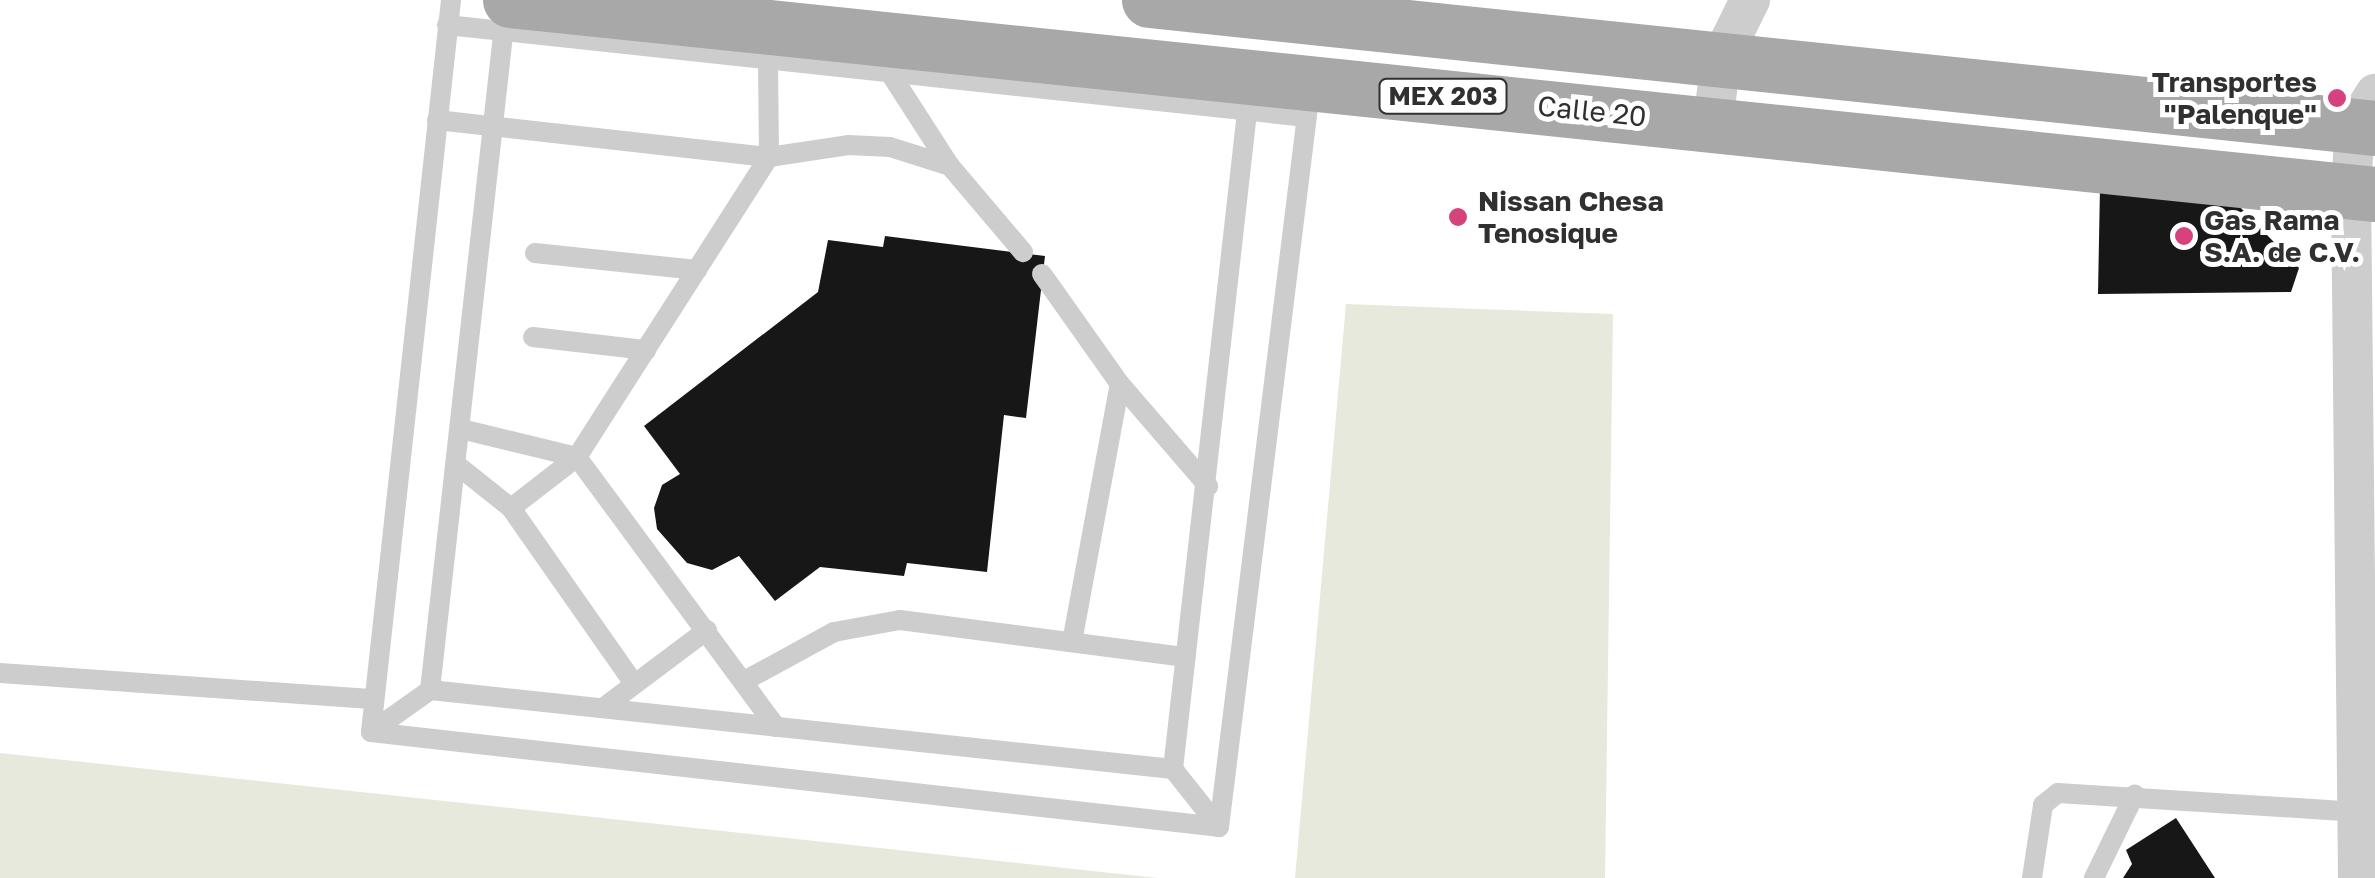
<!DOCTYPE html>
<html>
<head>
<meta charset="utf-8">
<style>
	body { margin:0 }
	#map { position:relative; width:2375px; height:878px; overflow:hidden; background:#fff; font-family:"Golos Text",sans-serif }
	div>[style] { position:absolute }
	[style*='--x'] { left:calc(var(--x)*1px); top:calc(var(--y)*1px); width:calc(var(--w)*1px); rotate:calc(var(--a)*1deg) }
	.green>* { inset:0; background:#e7e9dc }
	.building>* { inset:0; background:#171717 }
	.service>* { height:20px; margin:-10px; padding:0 10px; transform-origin:10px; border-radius:10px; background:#cdcdcd }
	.minor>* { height:40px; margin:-20px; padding:0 20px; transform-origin:20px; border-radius:20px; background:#cdcdcd }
	.primary>* { height:55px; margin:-27.5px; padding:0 27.5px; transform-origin:27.5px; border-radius:27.5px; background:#a8a8a8 }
	.dots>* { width:28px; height:28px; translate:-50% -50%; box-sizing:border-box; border:5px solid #fff; border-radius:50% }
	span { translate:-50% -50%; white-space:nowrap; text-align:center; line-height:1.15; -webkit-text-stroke:10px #fff; paint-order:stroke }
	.shield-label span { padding:2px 8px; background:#fff; border:2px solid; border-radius:8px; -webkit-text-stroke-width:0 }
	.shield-label { font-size:25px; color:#303030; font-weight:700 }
	.poi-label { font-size:28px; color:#303030; font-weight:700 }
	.right { translate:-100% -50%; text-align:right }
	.left { translate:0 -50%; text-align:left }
	.street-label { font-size:28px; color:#303030 }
</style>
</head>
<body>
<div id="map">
	<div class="green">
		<div style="clip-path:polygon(1346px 304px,1613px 314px,1605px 878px,1295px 878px)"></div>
		<div style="clip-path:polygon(0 753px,1158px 878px,0 878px)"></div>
	</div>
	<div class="building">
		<div style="clip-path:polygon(2100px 187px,2237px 204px,2299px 268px,2291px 292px,2098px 294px)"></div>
		<div style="clip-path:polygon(885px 236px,1045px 256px,1026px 418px,1004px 415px,987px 572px,907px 563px,904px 576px,820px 567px,775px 601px,739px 556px,712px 570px,687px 563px,657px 529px,654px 508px,662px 485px,680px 474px,644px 426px,818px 292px,828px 240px,883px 247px)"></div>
		<div style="clip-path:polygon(2176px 818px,2215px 878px,2123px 878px,2132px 864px,2126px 850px)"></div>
	</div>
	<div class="service">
		<div style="--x:447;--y:25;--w:864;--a:6.11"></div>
		<div style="--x:890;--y:73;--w:111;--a:57.2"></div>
		<div style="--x:437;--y:120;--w:334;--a:6.4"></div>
		<div style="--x:769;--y:157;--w:97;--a:-90.6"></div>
		<div style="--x:535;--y:253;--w:163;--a:6"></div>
		<div style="--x:1042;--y:274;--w:135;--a:54.7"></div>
		<div style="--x:1120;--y:384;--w:135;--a:49.2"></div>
		<div style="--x:533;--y:337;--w:114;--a:6.6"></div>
		<div style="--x:461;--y:429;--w:119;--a:13.6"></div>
		<div style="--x:457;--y:465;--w:69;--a:38.5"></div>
		<div style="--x:511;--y:508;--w:211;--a:55"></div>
		<div style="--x:511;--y:508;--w:83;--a:-37.7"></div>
		<div style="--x:1072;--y:642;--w:262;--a:-79.5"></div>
		<div style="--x:0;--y:673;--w:375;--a:4"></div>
		<div style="--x:746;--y:680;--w:100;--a:-28.6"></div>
		<div style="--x:834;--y:632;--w:67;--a:-10.3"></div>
		<div style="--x:900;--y:620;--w:288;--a:7.4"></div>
		<div style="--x:430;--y:690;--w:677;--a:-83.64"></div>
		<div style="--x:603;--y:708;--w:130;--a:-36.9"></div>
		<div style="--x:776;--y:727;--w:335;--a:-126.4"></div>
		<div style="--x:577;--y:457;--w:356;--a:-57.4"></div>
		<div style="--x:769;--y:157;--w:80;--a:-8.6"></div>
		<div style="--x:848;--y:145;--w:42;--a:2.7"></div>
		<div style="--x:890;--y:147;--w:63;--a:17.6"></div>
		<div style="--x:950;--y:166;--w:113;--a:49.7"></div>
		<div style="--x:371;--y:732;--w:853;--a:6.39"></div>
		<div style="--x:1219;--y:827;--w:750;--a:-82.95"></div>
		<div style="--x:371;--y:732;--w:72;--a:-35.4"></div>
		<div style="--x:430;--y:690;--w:747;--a:6.07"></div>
		<div style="--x:371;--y:732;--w:736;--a:-83.76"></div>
		<div style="--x:1219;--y:827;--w:74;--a:-128.4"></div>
		<div style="--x:1173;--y:769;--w:670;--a:-83.57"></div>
		<div style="--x:2032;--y:878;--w:74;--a:-81.4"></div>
		<div style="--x:2043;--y:805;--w:19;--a:-39"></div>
		<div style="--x:2058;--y:793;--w:301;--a:3.6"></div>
		<div style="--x:2094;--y:878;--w:93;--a:-64"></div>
	</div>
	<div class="minor">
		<div style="--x:1713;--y:123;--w:64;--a:-82.9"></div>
		<div style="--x:1721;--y:59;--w:66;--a:-63.8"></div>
		<div style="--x:2358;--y:878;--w:690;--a:-90.58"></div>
		<div style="--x:2351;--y:188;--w:62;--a:-86.3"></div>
		<div style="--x:2355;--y:126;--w:38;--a:-58"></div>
	</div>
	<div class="primary">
		<div style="--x:510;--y:0;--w:1875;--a:5.94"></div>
		<div style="--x:1149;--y:0;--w:1233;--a:5.96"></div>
	</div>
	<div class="dots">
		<div style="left:2337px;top:98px;background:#d6437c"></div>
		<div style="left:1458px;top:217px;background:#d6437c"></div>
		<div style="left:2184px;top:236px;background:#d6437c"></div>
	</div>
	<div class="shield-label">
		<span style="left:1443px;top:96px">MEX 203</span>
	</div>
	<div class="poi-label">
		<span class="right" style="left:2317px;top:98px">Transportes<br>"Palenque"</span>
		<span class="left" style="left:1478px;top:217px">Nissan Chesa<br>Tenosique</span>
		<span class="left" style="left:2204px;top:236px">Gas Rama<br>S.A. de C.V.</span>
	</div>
	<div class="street-label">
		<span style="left:1592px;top:111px;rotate:6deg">Calle 20</span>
	</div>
</div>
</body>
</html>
